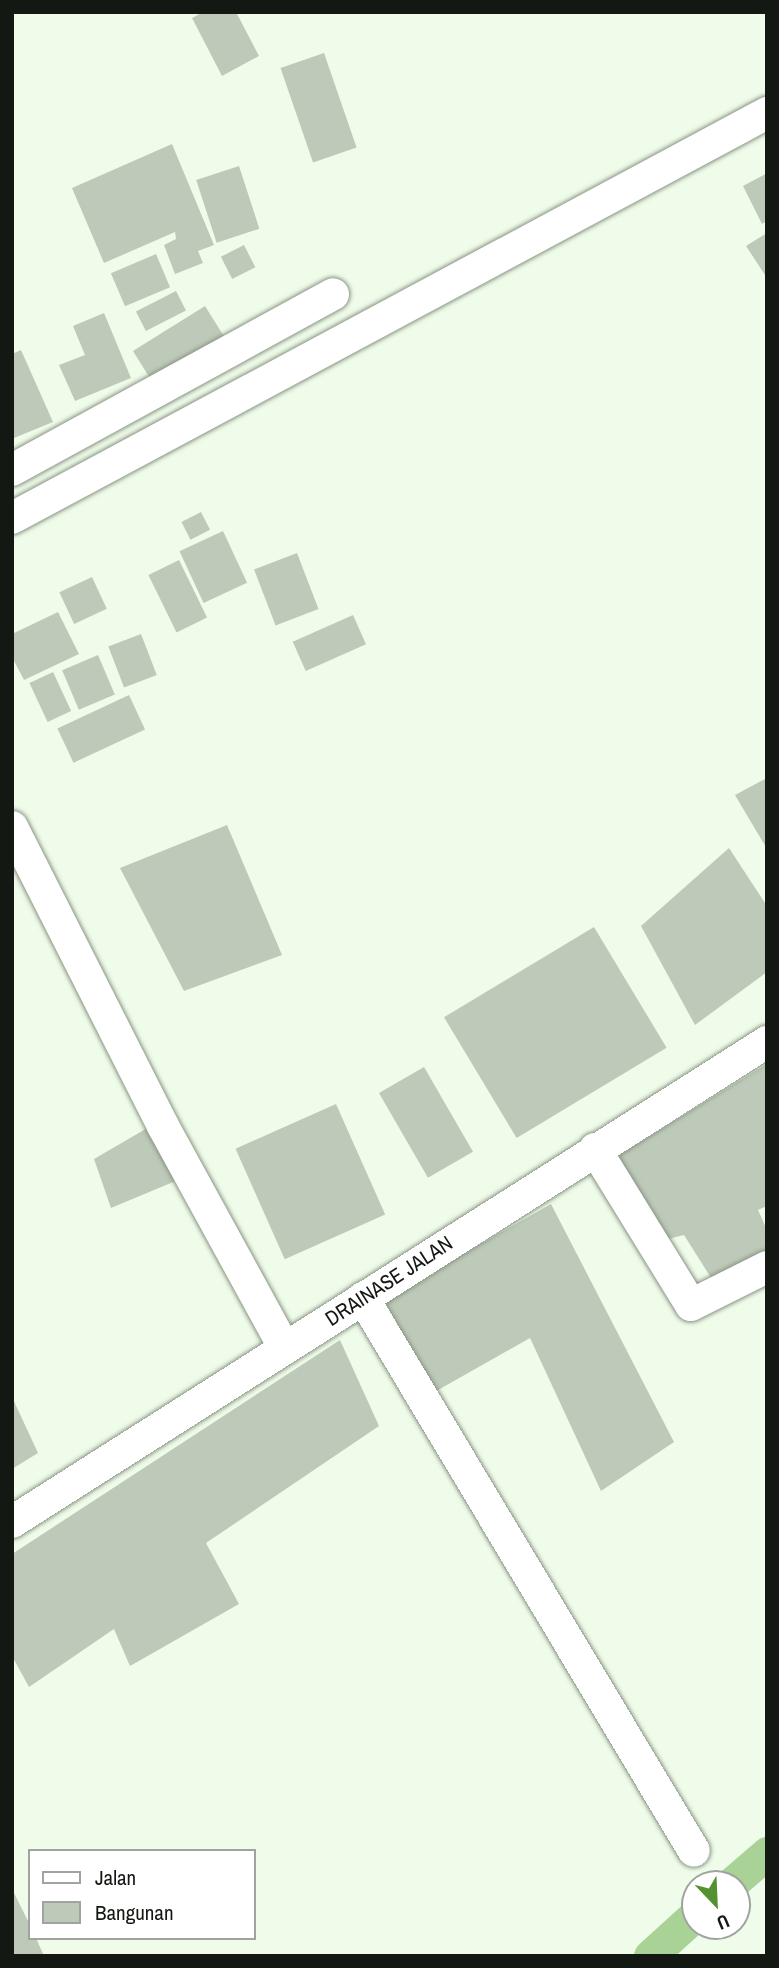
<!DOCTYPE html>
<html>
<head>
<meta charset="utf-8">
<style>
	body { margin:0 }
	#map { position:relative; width:779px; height:1968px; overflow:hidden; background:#f0fcea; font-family:"Archivo Narrow",sans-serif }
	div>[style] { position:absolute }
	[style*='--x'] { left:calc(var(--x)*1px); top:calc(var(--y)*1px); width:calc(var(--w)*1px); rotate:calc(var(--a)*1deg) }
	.canal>* { height:33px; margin:-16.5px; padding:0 16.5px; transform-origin:16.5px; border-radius:16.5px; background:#a9d296 }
	.building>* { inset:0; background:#becab9; transform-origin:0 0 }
	.roads { filter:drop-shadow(0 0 2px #899484) drop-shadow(0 0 2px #899484) }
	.minor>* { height:32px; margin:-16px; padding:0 16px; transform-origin:16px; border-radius:16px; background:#fff }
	span { translate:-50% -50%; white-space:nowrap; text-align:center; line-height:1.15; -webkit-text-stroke:5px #fff; paint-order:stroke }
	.street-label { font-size:21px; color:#141812 }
	.frame { position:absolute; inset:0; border:14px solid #141812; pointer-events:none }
	.legend { position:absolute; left:28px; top:1849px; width:228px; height:91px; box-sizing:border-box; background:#fff; border:2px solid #a1a3a0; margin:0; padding:9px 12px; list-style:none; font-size:21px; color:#141812 }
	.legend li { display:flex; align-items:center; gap:14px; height:35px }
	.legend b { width:35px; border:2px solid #a1a3a0 }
	.north { position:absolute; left:681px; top:1870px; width:70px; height:70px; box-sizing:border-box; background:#fff; border:2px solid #a1a3a0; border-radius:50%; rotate:157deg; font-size:19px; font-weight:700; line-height:28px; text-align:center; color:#141812 }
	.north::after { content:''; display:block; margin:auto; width:24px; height:32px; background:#549130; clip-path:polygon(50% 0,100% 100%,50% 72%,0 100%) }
</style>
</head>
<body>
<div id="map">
	<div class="canal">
		<div style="--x:731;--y:1884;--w:48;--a:-40.7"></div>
		<div style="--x:650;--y:1956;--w:61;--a:-42.3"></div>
	</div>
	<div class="building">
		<div style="clip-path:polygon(203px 12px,236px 12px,259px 56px,222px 76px,192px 18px)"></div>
		<div style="left:324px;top:53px;width:100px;height:46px;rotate:71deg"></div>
		<div style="clip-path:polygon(172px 144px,214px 245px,198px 251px,203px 263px,175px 274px,164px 245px,176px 239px,175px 232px,104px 263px,72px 188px)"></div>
		<div style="left:239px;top:166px;width:66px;height:45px;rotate:72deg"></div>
		<div style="clip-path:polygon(767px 173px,767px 221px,762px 224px,743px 186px)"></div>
		<div style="clip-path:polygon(767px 233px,767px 278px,746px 246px)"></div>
		<div style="left:244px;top:245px;width:25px;height:26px;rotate:63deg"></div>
		<div style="left:156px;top:254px;width:36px;height:49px;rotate:67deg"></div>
		<div style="left:176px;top:291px;width:22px;height:45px;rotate:63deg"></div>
		<div style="left:205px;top:306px;width:39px;height:85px;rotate:58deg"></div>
		<div style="clip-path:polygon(104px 313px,131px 378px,75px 401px,59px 365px,85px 355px,73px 326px)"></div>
		<div style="clip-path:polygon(21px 350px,53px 422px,14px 438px,12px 354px)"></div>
		<div style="left:201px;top:512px;width:20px;height:22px;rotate:63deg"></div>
		<div style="left:223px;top:531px;width:57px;height:48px;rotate:65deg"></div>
		<div style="left:297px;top:553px;width:60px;height:46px;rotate:69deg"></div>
		<div style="left:179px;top:560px;width:64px;height:34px;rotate:64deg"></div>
		<div style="left:92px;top:577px;width:35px;height:36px;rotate:65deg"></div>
		<div style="clip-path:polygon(58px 612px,79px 654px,24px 680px,12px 657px,12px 634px)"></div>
		<div style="left:353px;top:615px;width:32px;height:66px;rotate:66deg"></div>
		<div style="left:141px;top:634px;width:44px;height:35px;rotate:69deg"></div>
		<div style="left:98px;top:655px;width:43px;height:39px;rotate:67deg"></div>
		<div style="left:53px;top:672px;width:43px;height:26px;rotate:65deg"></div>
		<div style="left:129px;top:695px;width:38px;height:79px;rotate:65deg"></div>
		<div style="clip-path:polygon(767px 778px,767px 849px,735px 795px)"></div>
		<div style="clip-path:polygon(227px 825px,282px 955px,184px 991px,120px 868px)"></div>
		<div style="clip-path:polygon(729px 848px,767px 906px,767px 972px,695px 1025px,641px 926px)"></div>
		<div style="left:594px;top:927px;width:141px;height:175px;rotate:59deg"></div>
		<div style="clip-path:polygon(767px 1064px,767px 1206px,758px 1210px,767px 1230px,767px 1256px,713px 1281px,684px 1235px,664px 1240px,616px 1157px)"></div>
		<div style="left:424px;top:1067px;width:98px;height:52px;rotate:60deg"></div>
		<div style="left:336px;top:1104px;width:121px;height:110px;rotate:66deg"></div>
		<div style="clip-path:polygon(149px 1127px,178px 1180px,111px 1208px,94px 1159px)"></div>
		<div style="clip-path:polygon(551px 1204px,674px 1442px,601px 1491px,530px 1338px,431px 1394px,384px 1299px)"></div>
		<div style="clip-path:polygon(340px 1340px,379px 1426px,206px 1543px,239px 1604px,130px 1666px,114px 1629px,29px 1687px,12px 1656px,12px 1554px)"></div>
		<div style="clip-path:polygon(12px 1397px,38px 1453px,12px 1469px)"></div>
		<div style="clip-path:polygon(12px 1889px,30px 1925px,30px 1938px,36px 1938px,44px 1956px,12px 1956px)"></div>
	</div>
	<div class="roads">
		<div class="minor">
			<div style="--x:12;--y:470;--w:366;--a:-28.7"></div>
			<div style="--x:12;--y:518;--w:857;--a:-28.21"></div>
			<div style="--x:12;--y:827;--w:335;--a:63.2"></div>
			<div style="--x:163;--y:1126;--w:252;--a:61.3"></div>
			<div style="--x:595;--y:1149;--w:183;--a:58.4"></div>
			<div style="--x:691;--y:1305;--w:85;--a:-26.6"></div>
			<div style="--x:363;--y:1298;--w:644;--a:59.1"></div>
			<div style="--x:12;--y:1522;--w:895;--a:-32.45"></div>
		</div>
	</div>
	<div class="street-label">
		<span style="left:389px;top:1281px;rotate:-33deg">DRAINASE JALAN</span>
	</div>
	<div class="frame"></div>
	<ul class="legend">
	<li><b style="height:9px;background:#fff"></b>Jalan</li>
	<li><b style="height:19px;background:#becab9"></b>Bangunan</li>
	</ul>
	<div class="north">U</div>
</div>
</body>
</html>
